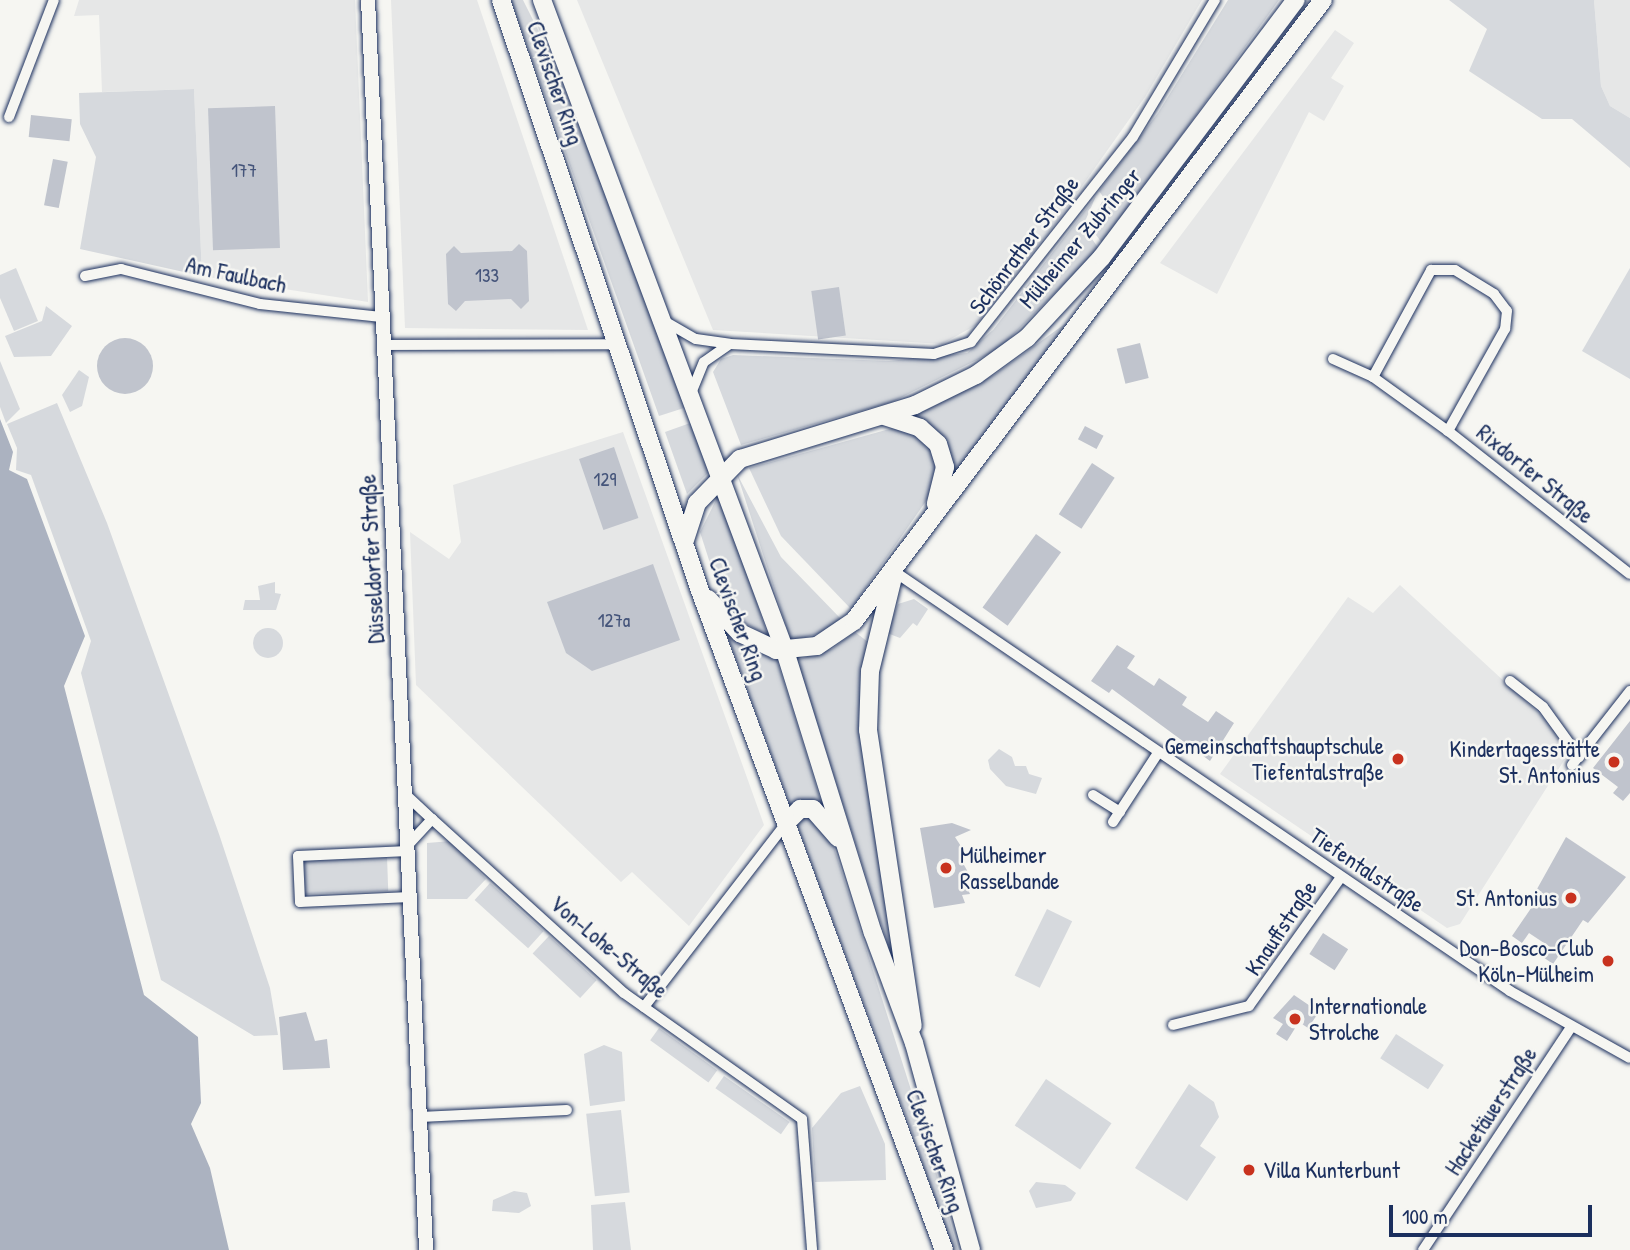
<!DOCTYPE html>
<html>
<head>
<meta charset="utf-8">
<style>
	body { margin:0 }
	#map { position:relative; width:1630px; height:1250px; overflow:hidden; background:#f6f6f2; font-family:"Patrick Hand",sans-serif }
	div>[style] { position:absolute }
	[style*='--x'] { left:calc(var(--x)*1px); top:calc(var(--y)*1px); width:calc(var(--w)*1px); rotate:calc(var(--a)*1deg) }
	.built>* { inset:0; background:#e6e7e7 }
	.green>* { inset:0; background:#d6d9dd; transform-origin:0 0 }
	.round { border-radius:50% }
	.water>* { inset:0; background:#abb2c0 }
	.building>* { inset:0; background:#c0c4cd; transform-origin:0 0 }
	.roads { filter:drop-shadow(0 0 2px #1b2f5e) drop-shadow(0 0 2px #1b2f5e) }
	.minor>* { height:10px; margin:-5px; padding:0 5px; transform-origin:5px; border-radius:5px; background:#f6f6f2 }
	.tertiary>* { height:14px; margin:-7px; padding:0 7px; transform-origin:7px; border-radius:7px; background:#f6f6f2 }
	.primary>* { height:18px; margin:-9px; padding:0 9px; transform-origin:9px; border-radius:9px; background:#f6f6f2 }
	.dots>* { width:19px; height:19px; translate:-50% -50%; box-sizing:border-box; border:4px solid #f6f6f2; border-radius:50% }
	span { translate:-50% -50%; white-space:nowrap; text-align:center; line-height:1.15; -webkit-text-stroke:5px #f6f6f2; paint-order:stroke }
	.number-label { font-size:19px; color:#44547a }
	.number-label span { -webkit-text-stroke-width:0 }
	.street-label { font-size:23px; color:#1b2f5e }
	.poi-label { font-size:23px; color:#1b2f5e }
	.right { translate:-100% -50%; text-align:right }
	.left { translate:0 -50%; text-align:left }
	.scale { position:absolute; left:1389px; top:1205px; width:203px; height:32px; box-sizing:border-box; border:4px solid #1b2f5e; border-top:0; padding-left:9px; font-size:21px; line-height:24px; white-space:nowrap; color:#1b2f5e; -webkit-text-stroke:5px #f6f6f2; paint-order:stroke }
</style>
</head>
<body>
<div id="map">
	<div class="built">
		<div style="clip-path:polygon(79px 0,355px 0,368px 302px,202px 276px,194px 89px,102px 92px,99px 15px,74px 16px)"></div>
		<div style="clip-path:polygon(391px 0,477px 0,588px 330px,405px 328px)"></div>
		<div style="clip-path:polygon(577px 0,1202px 0,1145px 97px,1056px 223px,976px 325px,942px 344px,713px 330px)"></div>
		<div style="clip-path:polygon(1594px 0,1630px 0,1630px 118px,1610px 106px,1601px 86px)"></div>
		<div style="clip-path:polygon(1335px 30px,1354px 43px,1331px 78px,1344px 86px,1324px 121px,1309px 112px,1217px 294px,1160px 263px)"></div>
		<div style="clip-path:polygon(623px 432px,764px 825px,689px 926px,632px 872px,621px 882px,416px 685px,410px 532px,449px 559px,461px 542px,453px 485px)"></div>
		<div style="clip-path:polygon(1400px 585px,1544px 718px,1570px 751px,1460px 924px,1447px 928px,1220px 774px,1348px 597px,1373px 613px)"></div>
	</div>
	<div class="green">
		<div style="clip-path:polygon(511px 0,523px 0,557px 68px,687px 407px,659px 416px)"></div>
		<div style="clip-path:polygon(1228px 0,1279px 0,1103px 244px,1089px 226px,1104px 198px,1099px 191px,1158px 113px)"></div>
		<div style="clip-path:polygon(1449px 0,1594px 0,1601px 86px,1610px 106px,1630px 118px,1630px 168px,1572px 119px,1542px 119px,1469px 71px,1487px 29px)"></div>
		<div style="clip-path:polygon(194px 89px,202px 276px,80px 249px,96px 157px,80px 124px,79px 93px)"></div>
		<div style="clip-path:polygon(1096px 196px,1083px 226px,1099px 249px,999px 349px,892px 402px,741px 445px,713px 372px,721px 359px,733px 355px,889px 361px,967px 353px,993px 330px)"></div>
		<div style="clip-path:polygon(16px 268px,38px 321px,14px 331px,0 298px,0 275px)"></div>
		<div style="clip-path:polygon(1630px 268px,1630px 379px,1582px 351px)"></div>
		<div style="clip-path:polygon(46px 306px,72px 326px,51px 356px,14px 357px,5px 336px,42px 321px)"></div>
		<div style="clip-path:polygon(1073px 318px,953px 477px,951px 477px,913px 417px,994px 375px)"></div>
		<div style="clip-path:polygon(0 361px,20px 409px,6px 423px,0 407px)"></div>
		<div style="clip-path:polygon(79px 370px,89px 377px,82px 406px,70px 412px,62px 395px)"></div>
		<div style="clip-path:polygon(57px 403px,107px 523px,219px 834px,270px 988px,278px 1035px,254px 1036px,161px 980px,81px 673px,91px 641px,31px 475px,16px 470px,17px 448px,7px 424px)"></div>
		<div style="clip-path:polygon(693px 422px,710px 471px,687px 494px,665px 432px)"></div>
		<div style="clip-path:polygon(893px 428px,920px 434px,938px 460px,933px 491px,851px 609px,781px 536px,749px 468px)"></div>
		<div style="clip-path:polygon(737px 474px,781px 557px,841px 619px,824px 632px,791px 641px)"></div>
		<div style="clip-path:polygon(718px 496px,721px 497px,768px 636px,738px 619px,716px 582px,700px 532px)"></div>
		<div style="clip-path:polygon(275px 582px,275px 593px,281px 594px,276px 610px,243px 610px,245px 600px,260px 600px,258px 586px)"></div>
		<div style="clip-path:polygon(914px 599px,928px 609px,917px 626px,913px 623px,900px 638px,887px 633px,898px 604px)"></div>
		<div class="round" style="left:253px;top:628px;width:30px;height:30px"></div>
		<div style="clip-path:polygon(855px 632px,868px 642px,860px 730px,896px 970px,797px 660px,832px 649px)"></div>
		<div style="clip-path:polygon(728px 637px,777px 660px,822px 805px,813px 801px,791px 807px)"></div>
		<div style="clip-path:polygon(999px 749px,1012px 757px,1015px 766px,1026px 766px,1029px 774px,1042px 778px,1036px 794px,1006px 786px,990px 769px,988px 760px)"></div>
		<div style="clip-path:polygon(810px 815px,830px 835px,925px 1134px,914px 1137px,796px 822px)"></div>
		<div style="clip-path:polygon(451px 841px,486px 879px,467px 899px,427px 899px,427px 843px)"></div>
		<div style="left:387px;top:856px;width:35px;height:83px;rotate:88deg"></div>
		<div style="left:490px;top:883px;width:72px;height:23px;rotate:42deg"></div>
		<div style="left:1047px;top:909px;width:28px;height:74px;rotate:26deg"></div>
		<div style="left:549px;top:936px;width:65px;height:24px;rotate:43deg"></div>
		<div style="left:659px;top:1028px;width:72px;height:15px;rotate:36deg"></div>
		<div style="left:1396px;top:1034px;width:57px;height:29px;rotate:33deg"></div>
		<div style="clip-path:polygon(604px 1045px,622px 1052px,625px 1101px,590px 1106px,584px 1054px)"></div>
		<div style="left:724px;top:1076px;width:80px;height:15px;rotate:35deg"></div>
		<div style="left:1046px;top:1079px;width:79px;height:56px;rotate:34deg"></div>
		<div style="clip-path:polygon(1189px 1084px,1214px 1102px,1219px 1117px,1200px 1146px,1216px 1157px,1187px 1201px,1135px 1168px)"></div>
		<div style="clip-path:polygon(860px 1086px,885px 1144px,886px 1180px,815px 1182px,812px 1128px,841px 1093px)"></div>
		<div style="left:621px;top:1110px;width:83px;height:35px;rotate:84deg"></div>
		<div style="clip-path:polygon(928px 1143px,958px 1250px,952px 1250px,917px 1146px)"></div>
		<div style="clip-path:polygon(1036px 1182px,1065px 1185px,1076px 1193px,1071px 1201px,1036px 1208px,1029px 1191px)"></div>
		<div style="clip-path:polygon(514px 1191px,527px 1193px,531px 1206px,519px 1213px,492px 1211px,493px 1200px)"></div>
		<div style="clip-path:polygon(625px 1202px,631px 1250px,593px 1250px,591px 1205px)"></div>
	</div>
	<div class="water">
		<div style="clip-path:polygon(0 419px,13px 452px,9px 470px,27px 479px,85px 636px,64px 686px,144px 995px,198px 1037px,201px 1103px,191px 1124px,210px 1168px,229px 1250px,0 1250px)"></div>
	</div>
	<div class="building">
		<div style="left:275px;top:106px;width:142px;height:67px;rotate:88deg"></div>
		<div style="left:31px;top:115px;width:41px;height:22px;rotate:6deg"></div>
		<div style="left:53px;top:159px;width:15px;height:47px;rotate:11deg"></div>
		<div style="clip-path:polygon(519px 244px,527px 251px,529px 301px,521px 309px,511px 299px,465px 301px,456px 311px,448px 304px,446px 254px,454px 246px,461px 253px,512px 251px)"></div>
		<div style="left:839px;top:287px;width:49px;height:28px;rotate:82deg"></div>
		<div class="round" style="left:97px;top:338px;width:56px;height:56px"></div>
		<div style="left:1140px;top:343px;width:36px;height:24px;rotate:76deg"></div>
		<div style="left:1085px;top:426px;width:21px;height:15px;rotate:28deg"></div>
		<div style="left:614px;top:447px;width:75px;height:37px;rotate:71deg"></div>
		<div style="left:1092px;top:463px;width:27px;height:61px;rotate:33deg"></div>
		<div style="left:1036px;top:534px;width:31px;height:91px;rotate:36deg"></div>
		<div style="clip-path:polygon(653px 564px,680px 640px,592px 671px,566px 653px,547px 602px)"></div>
		<div style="clip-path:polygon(1117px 645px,1135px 656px,1127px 668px,1154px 686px,1159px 678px,1187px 697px,1182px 705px,1208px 722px,1216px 711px,1234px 723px,1210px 761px,1112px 689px,1109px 693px,1091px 681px)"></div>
		<div style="clip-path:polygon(1630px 721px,1630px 793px,1623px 801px,1613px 793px,1618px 787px,1593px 768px)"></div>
		<div style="clip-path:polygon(952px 823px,971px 830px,955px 837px,966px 854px,959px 856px,969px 874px,962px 876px,970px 894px,962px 895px,965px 903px,934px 908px,920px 828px)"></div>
		<div style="clip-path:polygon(1566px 837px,1626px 877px,1588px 923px,1583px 920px,1553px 964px,1543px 957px,1550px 947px,1529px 933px,1522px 943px,1512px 936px,1542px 892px,1537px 889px)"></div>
		<div style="left:1323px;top:933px;width:30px;height:25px;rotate:33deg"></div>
		<div style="clip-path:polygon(1294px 995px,1319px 1012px,1308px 1028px,1299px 1022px,1287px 1041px,1276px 1034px,1283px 1024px,1273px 1018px)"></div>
		<div style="clip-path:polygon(306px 1012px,315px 1041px,327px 1039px,330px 1068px,283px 1070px,279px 1017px)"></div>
	</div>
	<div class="roads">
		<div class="minor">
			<div style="--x:9;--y:117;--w:125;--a:-69"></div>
			<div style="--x:85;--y:276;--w:37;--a:-11"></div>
			<div style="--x:121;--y:269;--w:143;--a:14.1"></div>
			<div style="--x:260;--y:304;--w:122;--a:6.1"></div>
			<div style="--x:666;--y:322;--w:34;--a:30"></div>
			<div style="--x:696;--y:339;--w:34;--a:8"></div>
			<div style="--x:730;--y:344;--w:204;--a:2.8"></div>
			<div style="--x:934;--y:354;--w:39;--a:-18"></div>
			<div style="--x:971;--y:342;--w:261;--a:-51.7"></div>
			<div style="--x:1133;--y:137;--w:160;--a:-59.1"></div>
			<div style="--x:384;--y:345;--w:232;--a:-0.2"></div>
			<div style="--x:1333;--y:359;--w:44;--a:24.2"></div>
			<div style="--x:1373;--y:377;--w:92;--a:35.8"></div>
			<div style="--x:1448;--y:431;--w:231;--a:38.2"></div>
			<div style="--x:1373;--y:377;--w:122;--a:-61.5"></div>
			<div style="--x:1431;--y:270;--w:24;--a:0"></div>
			<div style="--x:1455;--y:270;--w:46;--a:31.6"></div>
			<div style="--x:1494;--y:294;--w:21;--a:53"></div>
			<div style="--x:1507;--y:311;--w:18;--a:96"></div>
			<div style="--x:1505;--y:329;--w:117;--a:119.2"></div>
			<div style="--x:692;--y:391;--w:31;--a:-68"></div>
			<div style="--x:704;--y:362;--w:29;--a:-35"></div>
			<div style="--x:895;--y:572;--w:744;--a:34.27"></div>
			<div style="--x:1510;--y:991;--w:137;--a:29.2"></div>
			<div style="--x:1510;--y:681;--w:42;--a:38.2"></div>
			<div style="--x:1543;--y:707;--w:62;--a:54.2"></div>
			<div style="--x:1572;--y:765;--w:94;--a:-51.9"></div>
			<div style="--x:405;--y:794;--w:37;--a:43"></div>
			<div style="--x:1093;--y:795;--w:32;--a:32"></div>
			<div style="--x:1113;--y:822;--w:82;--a:-56.9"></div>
			<div style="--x:407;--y:846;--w:37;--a:-47"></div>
			<div style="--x:432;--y:819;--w:259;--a:42.2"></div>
			<div style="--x:624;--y:993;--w:218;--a:35.3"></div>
			<div style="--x:802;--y:1119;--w:131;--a:85.6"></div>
			<div style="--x:408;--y:851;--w:110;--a:177.4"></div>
			<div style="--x:298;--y:856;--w:46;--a:87.5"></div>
			<div style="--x:300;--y:902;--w:110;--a:-2.6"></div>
			<div style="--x:644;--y:1007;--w:232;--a:-52.3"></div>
			<div style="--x:1173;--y:1025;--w:78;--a:-14"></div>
			<div style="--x:1249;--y:1006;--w:158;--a:-54.5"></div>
			<div style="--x:420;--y:1117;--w:147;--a:-2.7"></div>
			<div style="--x:1423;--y:1250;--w:265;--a:-56.4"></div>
		</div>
		<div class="tertiary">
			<div style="--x:368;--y:0;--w:1251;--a:87.34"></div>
		</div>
		<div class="primary">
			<div style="--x:501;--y:0;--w:620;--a:71.39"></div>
			<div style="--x:699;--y:588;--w:706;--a:69.69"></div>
			<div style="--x:542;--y:0;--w:695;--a:69.53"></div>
			<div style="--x:785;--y:651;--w:295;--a:72.7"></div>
			<div style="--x:873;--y:933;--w:117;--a:69.6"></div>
			<div style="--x:914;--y:1043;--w:215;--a:74.6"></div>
			<div style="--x:884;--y:416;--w:38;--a:18"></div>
			<div style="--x:920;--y:428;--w:24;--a:42"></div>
			<div style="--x:938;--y:444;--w:24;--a:73"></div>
			<div style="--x:945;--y:467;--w:38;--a:104"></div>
			<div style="--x:684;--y:543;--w:42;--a:-72"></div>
			<div style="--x:697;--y:503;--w:62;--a:-45.7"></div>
			<div style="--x:740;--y:459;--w:183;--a:-17.1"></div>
			<div style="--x:915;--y:405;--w:68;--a:-26.2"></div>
			<div style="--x:976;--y:375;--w:63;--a:-36"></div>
			<div style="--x:1027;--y:338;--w:110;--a:-47.2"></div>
			<div style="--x:1102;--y:257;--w:322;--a:-53"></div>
			<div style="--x:893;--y:577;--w:97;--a:103.7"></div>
			<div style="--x:870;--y:671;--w:59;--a:91.9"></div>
			<div style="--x:868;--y:730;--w:299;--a:81.4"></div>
			<div style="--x:708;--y:599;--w:47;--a:46.7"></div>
			<div style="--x:740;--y:633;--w:40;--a:25"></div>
			<div style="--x:776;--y:650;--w:41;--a:-5.6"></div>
			<div style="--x:817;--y:646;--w:45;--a:-34"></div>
			<div style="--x:854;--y:621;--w:778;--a:-52.94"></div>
			<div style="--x:786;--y:823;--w:20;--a:-45"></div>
			<div style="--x:800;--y:809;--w:13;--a:0"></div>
			<div style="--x:813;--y:809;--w:38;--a:49"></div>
		</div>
	</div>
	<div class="dots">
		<div style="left:1398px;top:759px;background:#c8321e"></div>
		<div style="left:1614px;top:762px;background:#c8321e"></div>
		<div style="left:946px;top:868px;background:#c8321e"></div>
		<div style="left:1571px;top:898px;background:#c8321e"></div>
		<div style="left:1608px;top:961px;background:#c8321e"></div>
		<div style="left:1295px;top:1019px;background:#c8321e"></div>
		<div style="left:1249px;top:1170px;background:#c8321e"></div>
	</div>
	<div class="number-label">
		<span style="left:244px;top:171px">177</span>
		<span style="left:487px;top:276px">133</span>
		<span style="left:605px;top:480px">129</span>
		<span style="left:614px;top:621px">127a</span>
	</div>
	<div class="street-label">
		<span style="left:555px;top:83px;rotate:71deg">Clevischer Ring</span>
		<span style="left:1080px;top:238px;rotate:-50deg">Mülheimer Zubringer</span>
		<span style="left:1024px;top:245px;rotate:-53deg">Schönrather Straße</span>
		<span style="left:236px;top:275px;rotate:12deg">Am Faulbach</span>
		<span style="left:1535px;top:474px;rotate:39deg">Rixdorfer Straße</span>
		<span style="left:372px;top:559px;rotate:-93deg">Düsseldorfer Straße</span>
		<span style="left:738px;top:619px;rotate:70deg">Clevischer Ring</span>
		<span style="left:1367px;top:870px;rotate:34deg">Tiefentalstraße</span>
		<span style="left:1281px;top:928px;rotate:-56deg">Knauffstraße</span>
		<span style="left:609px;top:947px;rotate:40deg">Von-Lohe-Straße</span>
		<span style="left:1491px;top:1111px;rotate:-57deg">Hacketäuerstraße</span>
		<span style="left:935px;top:1151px;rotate:70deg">Clevischer Ring</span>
	</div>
	<div class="poi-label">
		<span class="right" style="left:1384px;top:759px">Gemeinschaftshauptschule<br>Tiefentalstraße</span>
		<span class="right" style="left:1600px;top:762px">Kindertagesstätte<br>St. Antonius</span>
		<span class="left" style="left:960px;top:868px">Mülheimer<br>Rasselbande</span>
		<span class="right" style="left:1557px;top:898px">St. Antonius</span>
		<span class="right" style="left:1594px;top:961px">Don-Bosco-Club<br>Köln-Mülheim</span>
		<span class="left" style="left:1309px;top:1019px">Internationale<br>Strolche</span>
		<span class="left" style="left:1263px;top:1170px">Villa Kunterbunt</span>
	</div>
	<div class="scale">100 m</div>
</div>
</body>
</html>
